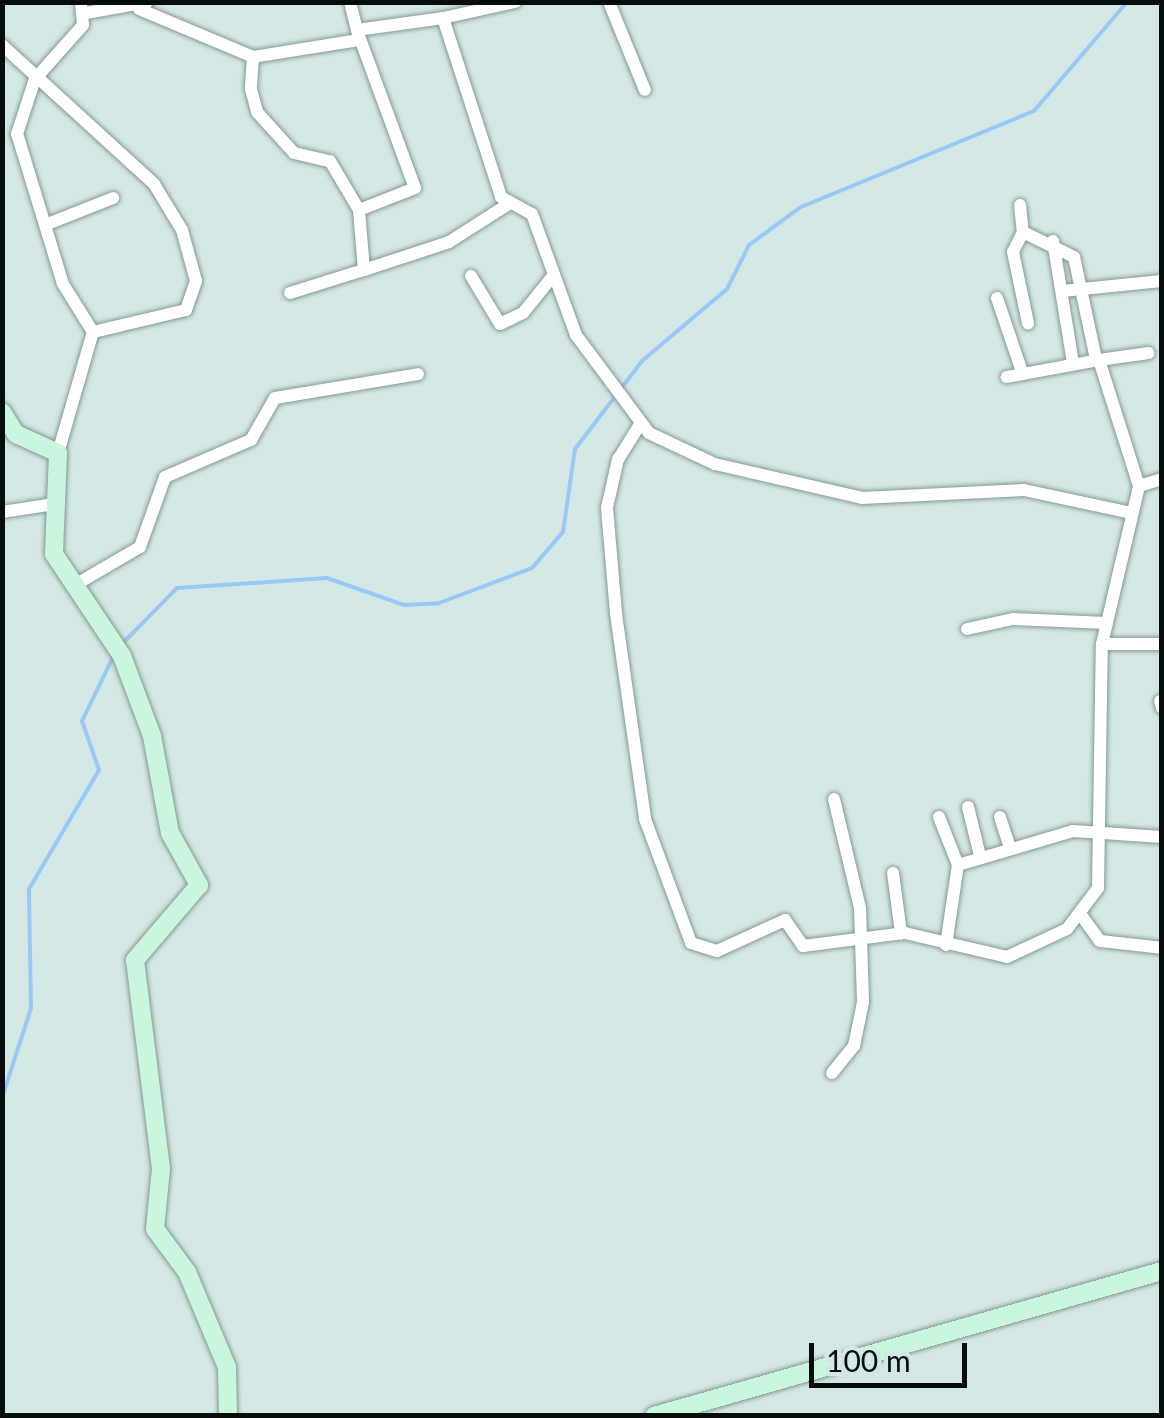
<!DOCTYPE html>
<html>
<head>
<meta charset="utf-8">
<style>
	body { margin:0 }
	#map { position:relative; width:1164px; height:1418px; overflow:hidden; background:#d3e7e4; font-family:Lato,sans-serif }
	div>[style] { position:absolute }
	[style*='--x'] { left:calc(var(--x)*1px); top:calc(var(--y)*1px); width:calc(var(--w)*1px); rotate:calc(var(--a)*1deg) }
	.stream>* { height:4px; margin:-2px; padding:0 2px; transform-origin:2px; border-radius:2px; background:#99c8f6 }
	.roads { filter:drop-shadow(0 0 2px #859895) drop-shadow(0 0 2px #859895) }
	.street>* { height:12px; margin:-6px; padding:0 6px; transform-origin:6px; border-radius:6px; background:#fff }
	.secondary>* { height:18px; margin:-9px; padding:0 9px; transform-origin:9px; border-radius:9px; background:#c9f6dd }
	span { translate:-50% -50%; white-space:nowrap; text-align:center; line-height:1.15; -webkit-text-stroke:10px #d3e7e4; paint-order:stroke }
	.frame { position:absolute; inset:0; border:5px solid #060d0c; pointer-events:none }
	.scale { position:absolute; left:809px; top:1343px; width:158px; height:45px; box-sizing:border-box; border:5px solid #060d0c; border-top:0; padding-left:12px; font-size:30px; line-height:35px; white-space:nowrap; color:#060d0c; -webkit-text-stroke:8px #d3e7e4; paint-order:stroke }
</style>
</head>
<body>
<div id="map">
	<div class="stream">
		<div style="--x:121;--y:645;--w:80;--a:-45.5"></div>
		<div style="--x:177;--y:588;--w:150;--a:-3.8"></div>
		<div style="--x:327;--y:578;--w:82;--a:19.3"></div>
		<div style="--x:404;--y:605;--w:35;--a:-3"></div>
		<div style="--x:439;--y:603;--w:99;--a:-20.6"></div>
		<div style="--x:532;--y:568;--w:48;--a:-49.3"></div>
		<div style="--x:563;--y:532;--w:84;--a:-81.8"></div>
		<div style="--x:575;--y:449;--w:111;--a:-52.7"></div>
		<div style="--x:642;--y:361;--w:111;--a:-40.3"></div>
		<div style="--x:727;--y:289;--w:49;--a:-63.4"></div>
		<div style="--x:749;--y:245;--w:64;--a:-36.2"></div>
		<div style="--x:801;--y:207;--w:252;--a:-22.4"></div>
		<div style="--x:1034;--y:111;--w:143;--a:-49.5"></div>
		<div style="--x:2;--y:1098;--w:95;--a:-72.1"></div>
		<div style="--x:31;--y:1008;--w:119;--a:-91"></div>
		<div style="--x:29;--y:889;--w:138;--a:-59.5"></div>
		<div style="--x:99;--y:770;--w:52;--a:-109.1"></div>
		<div style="--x:82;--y:721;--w:76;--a:-64.1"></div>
	</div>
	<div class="roads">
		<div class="street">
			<div style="--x:350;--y:2;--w:29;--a:76"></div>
			<div style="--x:357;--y:30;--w:87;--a:-7.9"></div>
			<div style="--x:443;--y:18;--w:188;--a:72"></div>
			<div style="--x:501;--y:197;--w:35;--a:29"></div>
			<div style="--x:532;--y:214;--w:129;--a:70"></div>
			<div style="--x:576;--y:335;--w:122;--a:53.3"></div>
			<div style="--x:649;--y:433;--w:73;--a:25.2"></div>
			<div style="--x:715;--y:464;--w:151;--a:13"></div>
			<div style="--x:862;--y:498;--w:162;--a:-2.8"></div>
			<div style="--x:1024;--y:490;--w:109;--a:12.1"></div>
			<div style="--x:609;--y:2;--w:95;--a:67.8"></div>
			<div style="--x:139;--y:9;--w:124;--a:22.8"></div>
			<div style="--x:86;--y:13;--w:62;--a:-10.2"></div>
			<div style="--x:443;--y:18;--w:74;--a:-12.5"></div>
			<div style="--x:359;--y:40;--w:107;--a:170.9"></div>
			<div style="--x:253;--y:57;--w:32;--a:94"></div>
			<div style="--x:251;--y:89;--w:24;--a:75"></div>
			<div style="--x:257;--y:112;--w:55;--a:47.9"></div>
			<div style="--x:294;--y:153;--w:37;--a:13"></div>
			<div style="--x:330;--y:161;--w:57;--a:59.4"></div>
			<div style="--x:2;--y:45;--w:206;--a:42.4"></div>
			<div style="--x:154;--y:184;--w:54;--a:58.7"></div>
			<div style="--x:182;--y:230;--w:53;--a:74.6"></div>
			<div style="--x:196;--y:281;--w:31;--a:109"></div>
			<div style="--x:186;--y:310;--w:96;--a:166.7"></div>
			<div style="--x:1020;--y:205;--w:27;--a:84"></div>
			<div style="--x:1023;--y:232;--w:57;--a:26.1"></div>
			<div style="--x:1074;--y:257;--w:104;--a:77.8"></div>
			<div style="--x:50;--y:223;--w:68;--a:-21.6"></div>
			<div style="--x:1023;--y:232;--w:22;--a:117"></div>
			<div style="--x:1013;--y:252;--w:73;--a:78.1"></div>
			<div style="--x:1053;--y:241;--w:124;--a:80.7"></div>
			<div style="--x:364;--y:270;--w:89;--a:-18.2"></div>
			<div style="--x:449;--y:242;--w:69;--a:-32.5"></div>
			<div style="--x:471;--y:276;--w:56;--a:58.9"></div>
			<div style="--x:500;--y:324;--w:25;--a:-26"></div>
			<div style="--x:523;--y:313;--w:46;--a:-51.1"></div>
			<div style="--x:1062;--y:291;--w:100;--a:-5.7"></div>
			<div style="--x:290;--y:293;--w:77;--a:-17.3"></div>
			<div style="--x:364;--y:270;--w:60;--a:-94.8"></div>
			<div style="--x:359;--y:210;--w:60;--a:-21.4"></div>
			<div style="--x:415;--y:188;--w:168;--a:-110.2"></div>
			<div style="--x:997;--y:298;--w:78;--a:71.3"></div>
			<div style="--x:1099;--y:360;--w:50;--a:-8"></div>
			<div style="--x:639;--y:426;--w:39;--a:122"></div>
			<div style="--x:618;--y:459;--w:50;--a:102.7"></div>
			<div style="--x:607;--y:508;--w:106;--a:85.1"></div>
			<div style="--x:616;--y:614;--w:207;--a:81.9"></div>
			<div style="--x:645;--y:819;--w:132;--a:69.6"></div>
			<div style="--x:691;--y:943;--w:27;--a:17"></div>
			<div style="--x:717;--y:951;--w:75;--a:-24.5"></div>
			<div style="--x:785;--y:920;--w:32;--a:55"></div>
			<div style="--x:803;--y:946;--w:103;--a:-7.3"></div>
			<div style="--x:905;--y:933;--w:105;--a:13.2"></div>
			<div style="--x:1007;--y:957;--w:66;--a:-25"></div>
			<div style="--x:1067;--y:929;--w:51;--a:-52.9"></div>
			<div style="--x:1098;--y:888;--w:244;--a:-89.1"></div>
			<div style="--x:1102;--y:644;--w:162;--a:-76.8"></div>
			<div style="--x:1139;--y:486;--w:132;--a:-107.6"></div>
			<div style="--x:1099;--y:360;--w:94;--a:169.5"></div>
			<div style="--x:58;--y:453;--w:126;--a:-73.9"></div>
			<div style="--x:93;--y:332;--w:57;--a:-122"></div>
			<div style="--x:63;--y:284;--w:157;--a:-107"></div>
			<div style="--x:17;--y:134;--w:58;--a:-71.9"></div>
			<div style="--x:35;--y:79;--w:72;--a:-48.4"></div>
			<div style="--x:83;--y:25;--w:23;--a:-95"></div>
			<div style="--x:1139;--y:486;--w:24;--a:-17"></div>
			<div style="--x:2;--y:512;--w:53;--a:-8.7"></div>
			<div style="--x:75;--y:585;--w:75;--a:-30.3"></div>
			<div style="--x:140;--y:547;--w:74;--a:-70.3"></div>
			<div style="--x:165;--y:477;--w:94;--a:-23.3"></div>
			<div style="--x:251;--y:440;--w:48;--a:-60.3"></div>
			<div style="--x:275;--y:398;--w:145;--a:-9.5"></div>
			<div style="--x:967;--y:629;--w:47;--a:-12.3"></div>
			<div style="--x:1013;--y:619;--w:94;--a:2.4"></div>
			<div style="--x:1102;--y:644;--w:60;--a:0"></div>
			<div style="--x:1160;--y:701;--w:7;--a:74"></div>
			<div style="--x:968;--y:807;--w:50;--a:76.2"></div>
			<div style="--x:939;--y:817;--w:52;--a:68.4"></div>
			<div style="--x:1000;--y:817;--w:33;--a:72"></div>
			<div style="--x:893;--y:873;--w:61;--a:82.4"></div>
			<div style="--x:1081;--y:915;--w:32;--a:54"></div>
			<div style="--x:1100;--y:941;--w:62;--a:6.4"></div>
			<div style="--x:946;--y:945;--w:81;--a:-81.5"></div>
			<div style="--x:958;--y:865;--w:120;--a:-16.5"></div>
			<div style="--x:1073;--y:831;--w:89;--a:3.9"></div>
			<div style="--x:832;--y:1073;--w:35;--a:-51"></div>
			<div style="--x:854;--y:1046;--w:45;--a:-78.4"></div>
			<div style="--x:863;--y:1002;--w:94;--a:-91.8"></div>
			<div style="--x:860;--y:908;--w:112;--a:-103.4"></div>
		</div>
		<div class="secondary">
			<div style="--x:2;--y:412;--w:26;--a:58"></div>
			<div style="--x:16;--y:434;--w:46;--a:24.3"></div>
			<div style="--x:58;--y:453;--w:101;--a:92.3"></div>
			<div style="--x:54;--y:554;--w:123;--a:56.3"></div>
			<div style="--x:122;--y:656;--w:85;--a:69.4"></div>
			<div style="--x:152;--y:736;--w:99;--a:79.5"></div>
			<div style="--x:170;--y:833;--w:60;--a:60.9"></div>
			<div style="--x:199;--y:885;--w:99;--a:130.5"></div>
			<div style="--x:135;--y:960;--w:211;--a:82.9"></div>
			<div style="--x:161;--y:1169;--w:60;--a:95.7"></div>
			<div style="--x:155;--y:1229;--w:54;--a:53.3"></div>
			<div style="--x:187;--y:1272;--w:103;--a:67.2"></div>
			<div style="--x:227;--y:1367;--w:49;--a:88.8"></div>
			<div style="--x:654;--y:1416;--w:528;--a:-15.93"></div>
		</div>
	</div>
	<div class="frame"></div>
	<div class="scale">100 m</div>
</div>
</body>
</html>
